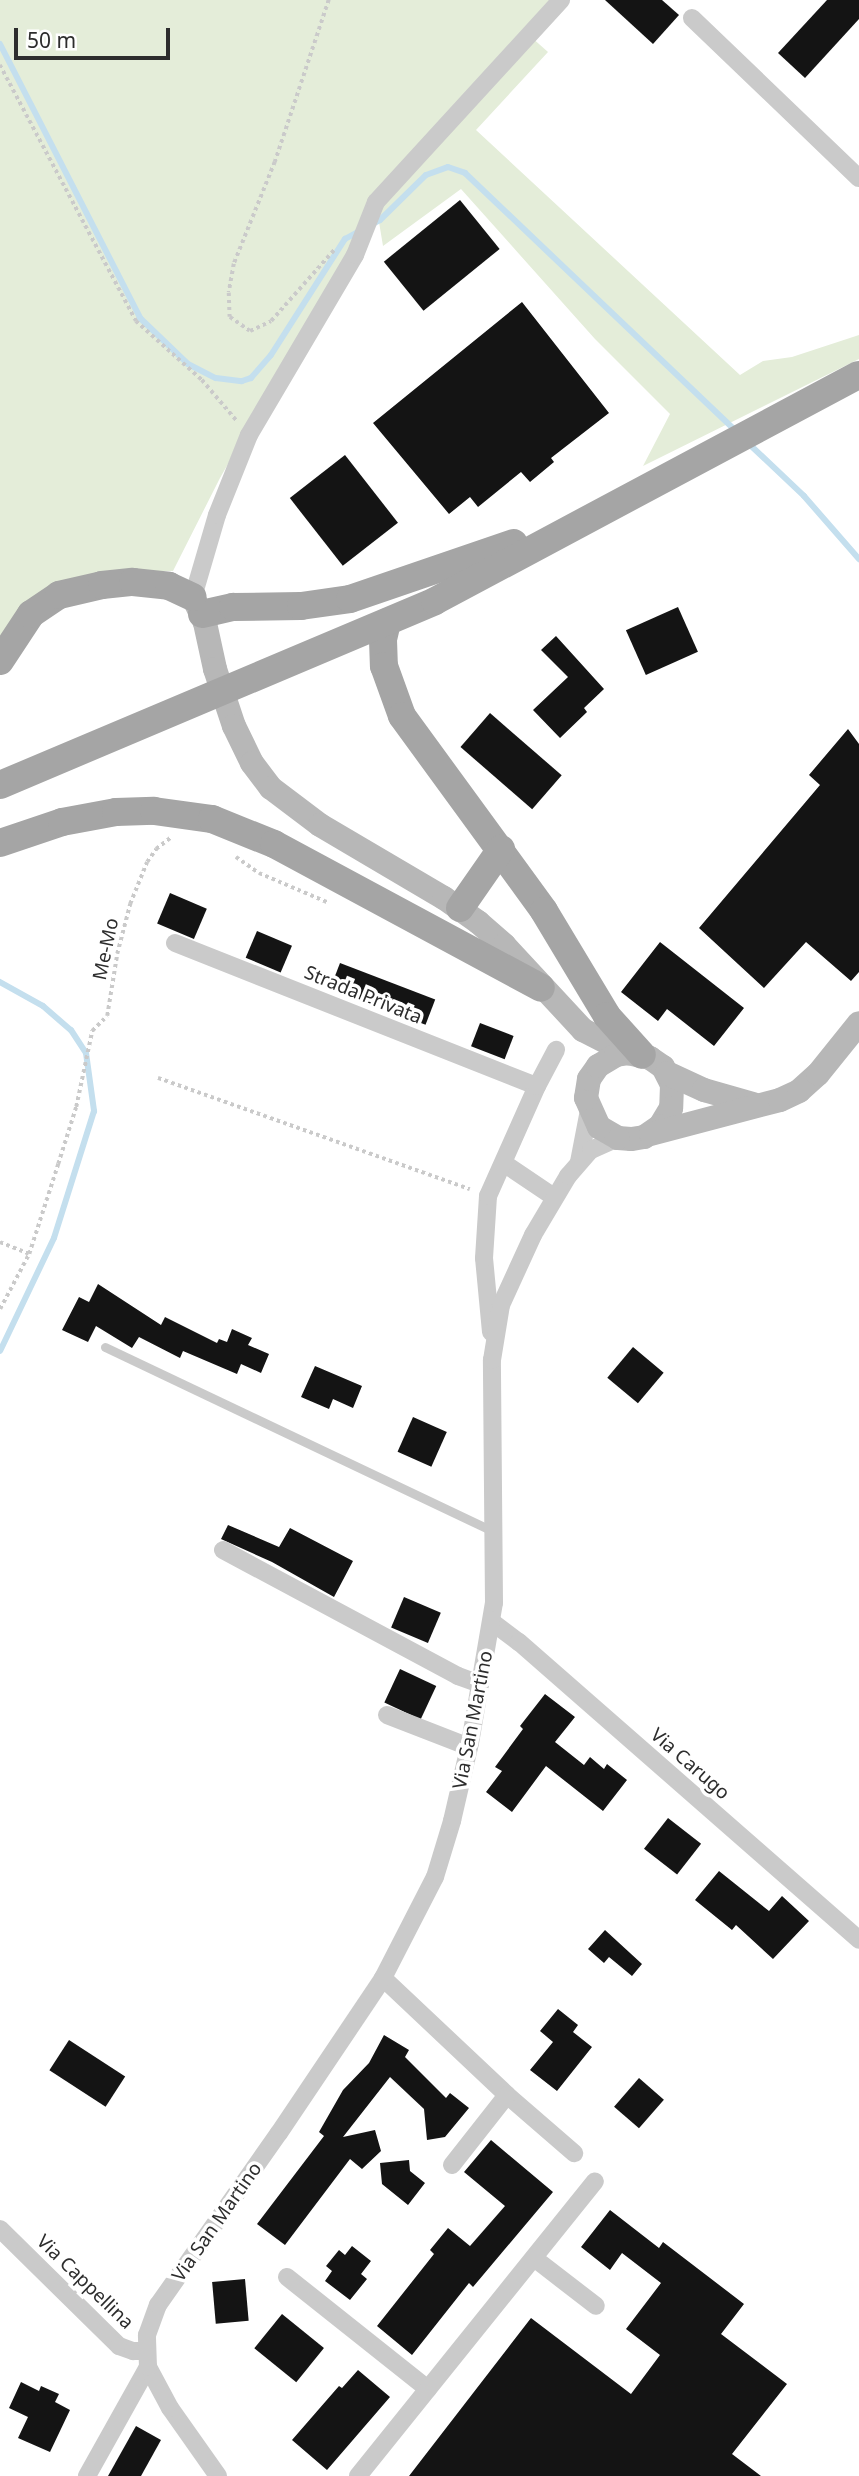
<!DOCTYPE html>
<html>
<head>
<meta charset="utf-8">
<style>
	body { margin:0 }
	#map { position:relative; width:859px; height:2476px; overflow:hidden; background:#fff; font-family:"Noto Sans",sans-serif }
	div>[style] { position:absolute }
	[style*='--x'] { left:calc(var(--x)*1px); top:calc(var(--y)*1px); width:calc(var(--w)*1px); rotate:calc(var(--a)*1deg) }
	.green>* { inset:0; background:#e4edd9 }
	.stream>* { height:6px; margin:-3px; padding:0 3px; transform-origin:3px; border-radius:3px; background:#c4dfee }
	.building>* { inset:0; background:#141414; transform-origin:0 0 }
	.path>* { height:3.5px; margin-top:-1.75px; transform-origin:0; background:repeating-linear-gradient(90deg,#cacaca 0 3.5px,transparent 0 7px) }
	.lane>* { height:9px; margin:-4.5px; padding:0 4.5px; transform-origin:4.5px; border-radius:4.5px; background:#cacaca }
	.street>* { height:18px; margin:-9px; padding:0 9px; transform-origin:9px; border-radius:9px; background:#cacaca }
	.secondary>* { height:24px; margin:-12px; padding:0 12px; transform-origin:12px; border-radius:12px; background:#b7b7b7 }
	.primary>* { height:28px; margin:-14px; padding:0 14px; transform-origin:14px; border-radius:14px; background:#a5a5a5 }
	span { translate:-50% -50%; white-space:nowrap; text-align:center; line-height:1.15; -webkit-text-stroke:7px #fff; paint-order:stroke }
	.street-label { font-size:19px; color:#2d2d2d }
	.scale { position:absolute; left:14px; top:28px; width:156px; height:32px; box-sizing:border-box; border:4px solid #2d2d2d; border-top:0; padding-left:9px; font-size:21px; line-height:24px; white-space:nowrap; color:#2d2d2d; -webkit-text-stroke:5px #fff; paint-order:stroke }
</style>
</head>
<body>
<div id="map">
	<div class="green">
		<div style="clip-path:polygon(0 0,559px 0,530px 36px,548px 52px,476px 130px,740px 375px,763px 361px,792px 357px,859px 335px,859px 359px,643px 466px,670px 414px,595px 339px,461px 189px,383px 246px,376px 204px,220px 478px,173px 571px,114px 571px,0 645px)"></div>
	</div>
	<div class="stream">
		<div style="--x:0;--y:44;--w:308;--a:62.9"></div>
		<div style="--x:140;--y:318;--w:66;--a:43.8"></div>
		<div style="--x:188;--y:364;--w:31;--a:27"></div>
		<div style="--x:216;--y:378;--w:26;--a:7"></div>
		<div style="--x:242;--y:381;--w:9;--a:-18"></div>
		<div style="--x:251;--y:378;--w:30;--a:-49"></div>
		<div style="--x:271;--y:355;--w:138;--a:-57.5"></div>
		<div style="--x:345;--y:239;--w:18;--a:-29"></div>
		<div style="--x:371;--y:225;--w:10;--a:-29"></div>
		<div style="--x:380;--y:220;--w:64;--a:-44.4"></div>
		<div style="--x:426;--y:175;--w:23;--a:-20"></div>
		<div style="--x:448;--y:167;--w:18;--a:19"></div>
		<div style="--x:465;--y:173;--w:377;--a:43.6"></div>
		<div style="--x:748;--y:443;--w:77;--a:43.4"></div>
		<div style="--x:804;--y:496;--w:84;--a:48.9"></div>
		<div style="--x:0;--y:982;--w:49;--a:29.2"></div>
		<div style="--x:43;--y:1006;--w:37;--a:41"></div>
		<div style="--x:71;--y:1030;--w:27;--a:57"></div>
		<div style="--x:86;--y:1053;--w:59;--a:82.1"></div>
		<div style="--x:94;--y:1111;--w:133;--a:107.5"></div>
		<div style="--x:54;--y:1238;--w:125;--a:115.5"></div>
	</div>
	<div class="building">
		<div style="clip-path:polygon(605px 0,662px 0,679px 15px,653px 44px)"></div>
		<div style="clip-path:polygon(827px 0,859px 0,859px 19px,805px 78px,778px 53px)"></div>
		<div style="left:460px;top:200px;width:63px;height:98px;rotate:51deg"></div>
		<div style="clip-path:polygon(522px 302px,609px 413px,551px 458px,554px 462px,530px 482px,521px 472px,478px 507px,470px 497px,449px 514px,373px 423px)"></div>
		<div style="left:345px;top:455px;width:86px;height:70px;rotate:52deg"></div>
		<div style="left:678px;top:607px;width:49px;height:57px;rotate:66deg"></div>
		<div style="clip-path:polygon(556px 636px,604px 689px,584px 708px,587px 712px,560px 738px,533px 710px,568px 677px,541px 650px)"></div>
		<div style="left:490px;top:713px;width:95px;height:45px;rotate:41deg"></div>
		<div style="clip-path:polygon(848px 729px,859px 744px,859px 972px,851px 981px,806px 942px,764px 988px,699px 928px,820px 785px,809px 775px)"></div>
		<div style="left:170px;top:893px;width:40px;height:33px;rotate:23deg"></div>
		<div style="left:257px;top:931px;width:38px;height:29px;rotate:23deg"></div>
		<div style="clip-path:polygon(660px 942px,744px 1008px,714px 1046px,667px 1009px,658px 1021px,621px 992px)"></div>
		<div style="left:340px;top:963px;width:102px;height:27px;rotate:21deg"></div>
		<div style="left:480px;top:1023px;width:36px;height:25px;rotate:21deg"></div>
		<div style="clip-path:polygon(98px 1284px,161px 1325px,165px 1317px,217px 1343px,219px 1339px,227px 1342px,232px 1329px,252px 1338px,248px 1345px,269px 1354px,261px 1373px,241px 1364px,237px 1374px,183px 1351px,180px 1358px,139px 1337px,132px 1348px,96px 1326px,88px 1342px,62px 1330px,79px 1297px,89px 1302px)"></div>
		<div style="left:633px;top:1347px;width:40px;height:40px;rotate:40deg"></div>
		<div style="clip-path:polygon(315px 1366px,362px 1386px,353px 1408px,333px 1399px,329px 1409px,301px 1397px)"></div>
		<div style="left:413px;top:1417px;width:37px;height:38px;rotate:24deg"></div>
		<div style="clip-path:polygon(228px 1525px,279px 1547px,290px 1528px,353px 1561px,334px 1597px,272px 1562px,221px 1539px)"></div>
		<div style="left:404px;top:1597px;width:40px;height:33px;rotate:23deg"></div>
		<div style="left:400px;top:1669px;width:40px;height:37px;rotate:25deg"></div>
		<div style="clip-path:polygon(545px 1694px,575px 1717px,555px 1742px,584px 1765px,590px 1757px,604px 1769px,607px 1764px,627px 1780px,603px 1811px,546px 1766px,512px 1812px,486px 1792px,502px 1771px,495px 1767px,523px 1729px,520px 1726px)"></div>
		<div style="left:668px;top:1818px;width:42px;height:39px;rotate:38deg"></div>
		<div style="clip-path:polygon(719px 1871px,769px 1911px,782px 1896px,809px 1921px,773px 1959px,736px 1925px,732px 1930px,695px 1900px)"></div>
		<div style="clip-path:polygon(605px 1930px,642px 1964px,632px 1976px,609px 1957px,604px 1963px,588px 1949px)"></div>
		<div style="clip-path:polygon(558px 2009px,578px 2025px,573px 2032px,592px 2047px,557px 2091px,530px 2070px,553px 2042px,540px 2031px)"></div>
		<div style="clip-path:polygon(384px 2035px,409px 2050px,405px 2057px,446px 2098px,450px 2093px,469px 2108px,445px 2137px,427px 2140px,424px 2109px,390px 2077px,343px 2137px,375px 2130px,381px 2151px,362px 2169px,350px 2159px,285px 2245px,257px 2224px,324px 2136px,319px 2132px,343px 2090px,369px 2063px)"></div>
		<div style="left:69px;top:2040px;width:67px;height:36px;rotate:33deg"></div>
		<div style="left:639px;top:2078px;width:33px;height:38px;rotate:41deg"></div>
		<div style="clip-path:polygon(491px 2140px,553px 2192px,473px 2287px,469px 2283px,412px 2355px,377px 2326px,434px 2254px,430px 2250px,448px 2228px,470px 2246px,505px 2206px,464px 2172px)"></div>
		<div style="clip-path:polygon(409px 2160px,410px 2171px,425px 2183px,408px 2205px,382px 2184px,380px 2163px)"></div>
		<div style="clip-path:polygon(610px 2210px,659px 2248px,663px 2242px,744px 2304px,721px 2334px,787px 2384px,732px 2454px,761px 2476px,409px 2476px,531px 2318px,631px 2394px,660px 2355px,626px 2329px,661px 2283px,622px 2253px,610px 2270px,581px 2247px)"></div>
		<div style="clip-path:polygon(352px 2246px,371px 2261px,361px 2274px,367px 2279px,350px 2300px,325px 2281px,332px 2271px,326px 2266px,339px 2250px,345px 2255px)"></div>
		<div style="left:245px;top:2279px;width:42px;height:33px;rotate:85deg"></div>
		<div style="left:282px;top:2314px;width:54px;height:44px;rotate:39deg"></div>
		<div style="clip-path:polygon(358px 2370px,390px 2397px,327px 2470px,292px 2440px,339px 2386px,342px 2388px)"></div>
		<div style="clip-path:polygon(21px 2382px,39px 2391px,41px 2386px,59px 2394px,55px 2402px,70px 2410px,50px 2452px,18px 2438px,28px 2417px,9px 2408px)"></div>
		<div style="clip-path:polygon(136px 2426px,161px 2440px,141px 2476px,108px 2476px)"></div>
	</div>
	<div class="path">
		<div style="--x:329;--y:0;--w:171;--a:108.4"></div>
		<div style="--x:275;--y:162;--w:110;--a:111.9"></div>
		<div style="--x:234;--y:264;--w:29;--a:100"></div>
		<div style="--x:229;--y:293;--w:24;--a:88"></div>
		<div style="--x:230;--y:317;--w:24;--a:35"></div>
		<div style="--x:250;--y:331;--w:23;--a:-25"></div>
		<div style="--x:271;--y:321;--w:95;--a:-48.4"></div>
		<div style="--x:0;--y:65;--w:290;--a:62"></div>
		<div style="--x:136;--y:321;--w:89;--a:41.8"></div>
		<div style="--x:202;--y:380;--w:54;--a:49.5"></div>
		<div style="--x:236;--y:857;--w:28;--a:35"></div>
		<div style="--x:259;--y:873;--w:76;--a:23.2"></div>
		<div style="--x:158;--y:1078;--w:331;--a:19.6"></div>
		<div style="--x:0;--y:1242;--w:31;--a:22"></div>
		<div style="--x:0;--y:1309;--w:62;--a:-62.2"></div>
		<div style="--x:29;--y:1254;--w:95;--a:-72.1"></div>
		<div style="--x:58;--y:1164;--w:60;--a:-72.5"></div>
		<div style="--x:76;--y:1107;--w:78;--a:-78.1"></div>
		<div style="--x:92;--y:1031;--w:21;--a:-45"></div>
		<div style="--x:107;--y:1016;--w:63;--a:-80.8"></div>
		<div style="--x:117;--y:954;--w:52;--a:-75.4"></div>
		<div style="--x:130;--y:904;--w:45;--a:-68"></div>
		<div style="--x:147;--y:862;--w:16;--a:-55"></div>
		<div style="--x:156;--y:849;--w:18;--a:-38"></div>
	</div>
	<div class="lane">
		<div style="--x:105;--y:1347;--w:429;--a:25.4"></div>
	</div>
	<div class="street">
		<div style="--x:692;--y:18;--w:231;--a:43.8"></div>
		<div style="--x:193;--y:597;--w:85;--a:-73.7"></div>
		<div style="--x:217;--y:515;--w:86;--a:-68.2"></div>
		<div style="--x:249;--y:435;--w:209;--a:-59.5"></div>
		<div style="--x:355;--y:255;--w:57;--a:-68.4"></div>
		<div style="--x:376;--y:202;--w:274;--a:-47.5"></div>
		<div style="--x:175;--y:943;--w:389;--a:21.6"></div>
		<div style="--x:579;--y:1162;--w:53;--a:-79.1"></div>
		<div style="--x:505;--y:1164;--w:59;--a:34"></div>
		<div style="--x:491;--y:1332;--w:74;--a:-95.4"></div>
		<div style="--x:484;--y:1258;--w:62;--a:-86.3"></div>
		<div style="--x:488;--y:1196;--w:120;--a:-66"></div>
		<div style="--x:537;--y:1086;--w:41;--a:-62.2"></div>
		<div style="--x:223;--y:1550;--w:267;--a:28.2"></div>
		<div style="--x:458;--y:1676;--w:23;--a:20"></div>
		<div style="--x:492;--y:1622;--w:34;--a:37"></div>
		<div style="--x:519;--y:1642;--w:452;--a:41.2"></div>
		<div style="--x:387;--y:1715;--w:88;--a:21.3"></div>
		<div style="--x:383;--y:1978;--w:170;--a:43.3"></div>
		<div style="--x:507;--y:2095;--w:89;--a:40.9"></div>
		<div style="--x:452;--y:2165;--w:89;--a:-51.8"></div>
		<div style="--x:0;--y:2229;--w:167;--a:44.5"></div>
		<div style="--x:119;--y:2346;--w:15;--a:20"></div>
		<div style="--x:133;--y:2351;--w:14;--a:0"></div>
		<div style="--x:534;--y:2258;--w:78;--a:37.7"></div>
		<div style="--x:287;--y:2277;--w:180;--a:38.5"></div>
		<div style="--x:87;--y:2476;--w:125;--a:-60.8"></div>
		<div style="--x:218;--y:2476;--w:83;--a:-125.2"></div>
		<div style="--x:170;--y:2408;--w:47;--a:-118.2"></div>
		<div style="--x:148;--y:2367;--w:32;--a:-92"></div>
		<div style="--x:147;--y:2335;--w:32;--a:-70"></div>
		<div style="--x:158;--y:2305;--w:210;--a:-54.9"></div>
		<div style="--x:279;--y:2133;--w:187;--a:-56.1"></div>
		<div style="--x:383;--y:1978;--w:114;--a:-62.8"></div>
		<div style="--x:435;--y:1877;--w:59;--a:-73.1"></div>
		<div style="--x:452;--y:1821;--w:80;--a:-77"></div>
		<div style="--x:470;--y:1743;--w:142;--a:-80.3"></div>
		<div style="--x:494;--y:1603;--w:243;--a:-90.5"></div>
		<div style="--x:492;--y:1360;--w:56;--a:-80.7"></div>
		<div style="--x:501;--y:1305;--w:77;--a:-65.4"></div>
		<div style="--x:533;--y:1235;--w:69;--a:-59.3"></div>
		<div style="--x:568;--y:1176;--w:35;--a:-49"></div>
		<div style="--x:591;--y:1150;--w:30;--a:-24"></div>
		<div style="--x:358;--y:2476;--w:378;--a:-51.2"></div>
	</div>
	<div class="secondary">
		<div style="--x:194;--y:599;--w:26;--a:65"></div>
		<div style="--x:205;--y:623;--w:47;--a:77.7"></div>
		<div style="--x:215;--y:669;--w:60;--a:71.6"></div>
		<div style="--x:234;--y:726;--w:41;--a:64.1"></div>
		<div style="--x:252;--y:763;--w:31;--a:53"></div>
		<div style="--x:271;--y:788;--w:61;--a:37.1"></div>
		<div style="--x:320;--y:825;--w:144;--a:30.5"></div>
		<div style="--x:444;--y:898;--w:42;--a:35.2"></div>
		<div style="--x:478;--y:922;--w:35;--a:41"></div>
		<div style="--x:504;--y:945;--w:116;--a:47.1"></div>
		<div style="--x:583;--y:1030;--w:51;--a:27.1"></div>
		<div style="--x:628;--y:1053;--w:23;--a:13"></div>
		<div style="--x:650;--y:1058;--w:16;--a:35"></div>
		<div style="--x:663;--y:1067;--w:20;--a:63"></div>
		<div style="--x:672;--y:1085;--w:23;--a:92"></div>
		<div style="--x:671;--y:1108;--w:21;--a:121"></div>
		<div style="--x:660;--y:1126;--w:19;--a:145"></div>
		<div style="--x:644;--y:1137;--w:13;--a:171"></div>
		<div style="--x:631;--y:1139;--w:13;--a:-176"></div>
		<div style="--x:618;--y:1138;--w:22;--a:-150"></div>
		<div style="--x:599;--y:1127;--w:32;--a:-114"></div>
		<div style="--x:586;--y:1098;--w:19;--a:-81"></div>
		<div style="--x:589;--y:1079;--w:16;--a:-55"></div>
		<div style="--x:598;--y:1066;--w:21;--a:-31"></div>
		<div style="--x:616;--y:1055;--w:12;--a:-9"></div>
		<div style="--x:667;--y:1073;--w:41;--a:24.7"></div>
		<div style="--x:704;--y:1090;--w:51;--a:15.9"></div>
		<div style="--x:651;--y:1134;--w:133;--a:-14.8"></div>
		<div style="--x:780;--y:1100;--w:21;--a:-25"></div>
		<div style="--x:799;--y:1091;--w:25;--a:-42"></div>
		<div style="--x:818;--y:1074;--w:65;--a:-51.2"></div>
	</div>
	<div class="primary">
		<div style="--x:202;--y:614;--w:32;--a:-13"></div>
		<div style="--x:233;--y:607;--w:68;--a:-0.8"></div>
		<div style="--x:301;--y:606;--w:49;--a:-8.1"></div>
		<div style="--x:350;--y:599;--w:173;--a:-18.9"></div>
		<div style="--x:387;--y:622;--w:18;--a:103"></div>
		<div style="--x:383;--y:640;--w:26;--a:88"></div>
		<div style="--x:384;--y:666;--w:53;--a:70.2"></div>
		<div style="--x:402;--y:716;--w:241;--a:53.9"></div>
		<div style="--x:544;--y:911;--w:122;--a:59"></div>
		<div style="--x:607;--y:1016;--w:52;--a:48.1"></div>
		<div style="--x:0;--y:661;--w:56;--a:-56.6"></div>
		<div style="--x:31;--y:614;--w:34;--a:-34"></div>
		<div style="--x:59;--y:595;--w:44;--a:-13.1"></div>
		<div style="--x:102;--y:585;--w:31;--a:-6"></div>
		<div style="--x:133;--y:582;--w:36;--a:6"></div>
		<div style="--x:169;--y:586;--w:26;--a:25"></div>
		<div style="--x:0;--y:785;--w:472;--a:-22.9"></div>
		<div style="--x:435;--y:601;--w:480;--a:-28.1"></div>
		<div style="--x:0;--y:843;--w:65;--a:-18.7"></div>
		<div style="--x:62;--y:822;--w:55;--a:-10.5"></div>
		<div style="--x:116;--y:812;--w:38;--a:-2"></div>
		<div style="--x:154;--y:811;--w:59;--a:7.9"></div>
		<div style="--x:212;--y:819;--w:67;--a:22"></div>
		<div style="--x:274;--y:844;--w:303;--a:28.3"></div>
		<div style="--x:460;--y:908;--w:72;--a:-55.2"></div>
	</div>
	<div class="street-label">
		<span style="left:106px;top:949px;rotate:-78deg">Me-Mo</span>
		<span style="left:363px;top:995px;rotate:22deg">Strada Privata</span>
		<span style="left:473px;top:1720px;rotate:-79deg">Via San Martino</span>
		<span style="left:690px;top:1764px;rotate:41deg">Via Carugo</span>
		<span style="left:217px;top:2222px;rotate:-55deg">Via San Martino</span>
		<span style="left:85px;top:2282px;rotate:44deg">Via Cappellina</span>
	</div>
	<div class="scale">50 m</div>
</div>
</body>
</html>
